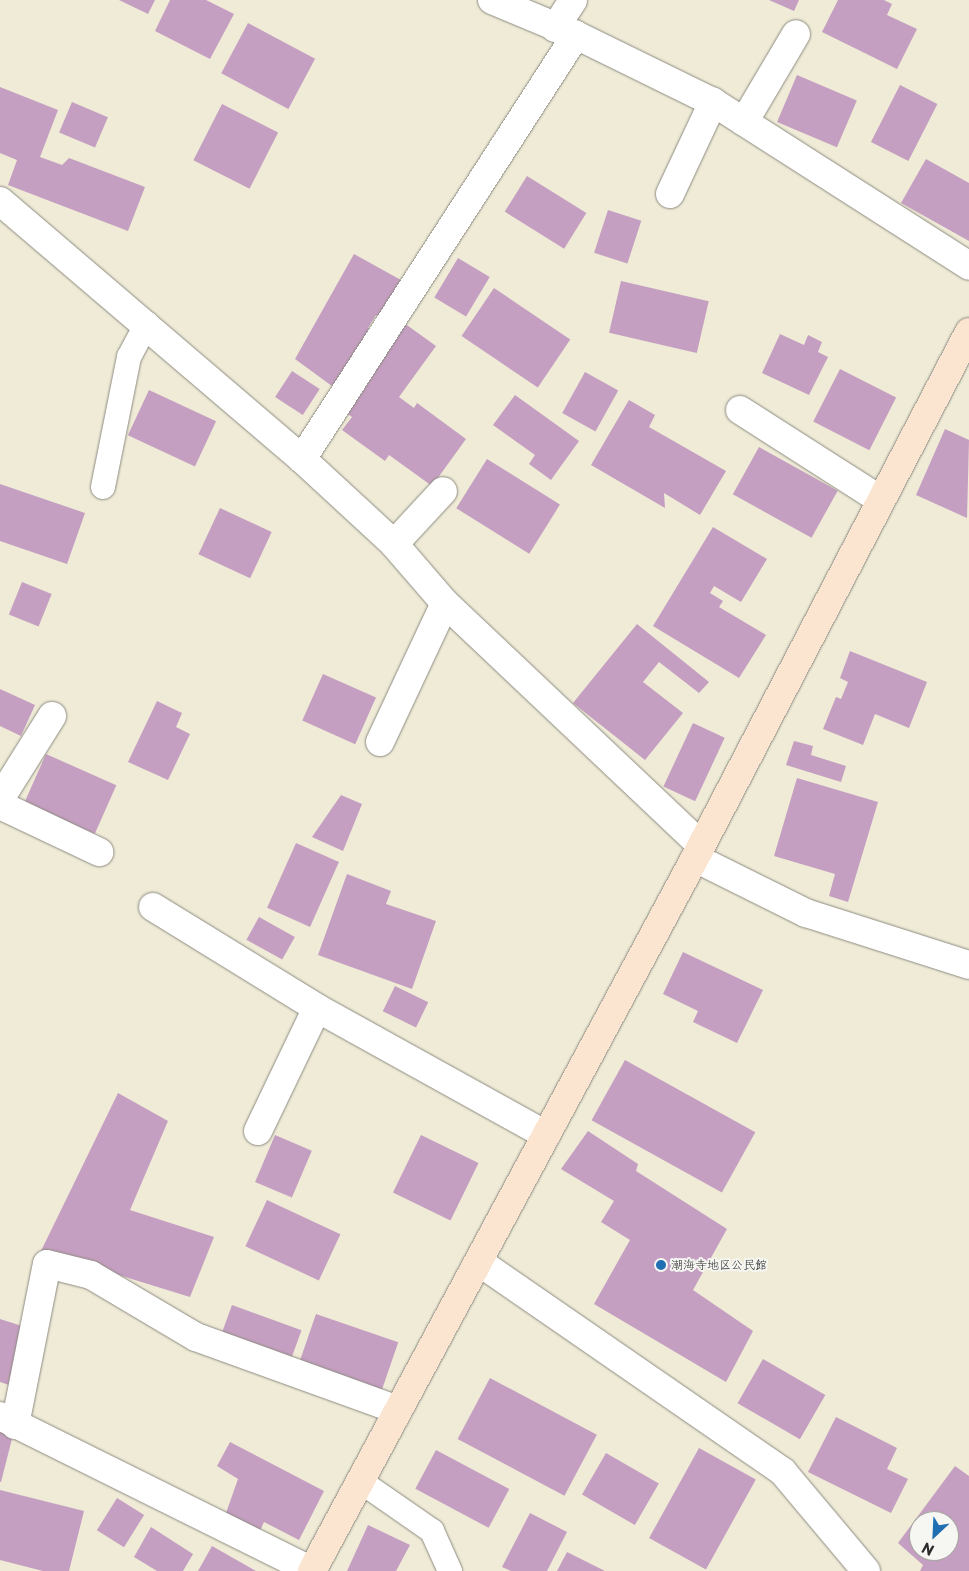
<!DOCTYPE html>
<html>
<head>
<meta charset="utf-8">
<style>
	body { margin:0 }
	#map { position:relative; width:969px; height:1571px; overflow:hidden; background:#efebd7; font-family:"Playpen Sans","Klee One",sans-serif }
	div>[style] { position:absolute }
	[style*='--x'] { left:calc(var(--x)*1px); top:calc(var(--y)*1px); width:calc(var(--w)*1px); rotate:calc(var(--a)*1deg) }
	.building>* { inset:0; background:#c59fc1; transform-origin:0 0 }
	.roads { filter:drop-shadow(0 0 1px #8d8b81) drop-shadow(0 0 1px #8d8b81) }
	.lane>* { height:24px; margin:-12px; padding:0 12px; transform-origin:12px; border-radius:12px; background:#fff }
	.street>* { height:28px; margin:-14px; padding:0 14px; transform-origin:14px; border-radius:14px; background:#fff }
	.secondary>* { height:28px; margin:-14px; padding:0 14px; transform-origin:14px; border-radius:14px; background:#fce5d0 }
	.dots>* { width:14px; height:14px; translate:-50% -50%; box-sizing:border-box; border:2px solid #f6f6f2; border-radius:50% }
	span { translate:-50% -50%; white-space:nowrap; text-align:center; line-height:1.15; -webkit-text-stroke:4px #f6f6f2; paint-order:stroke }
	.poi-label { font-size:12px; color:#2b2b2b }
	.left { translate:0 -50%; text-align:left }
	.north { position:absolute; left:909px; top:1511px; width:50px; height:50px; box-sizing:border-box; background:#f6f6f2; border:1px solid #a5a5a2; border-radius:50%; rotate:205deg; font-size:14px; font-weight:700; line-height:20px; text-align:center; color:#2b2b2b }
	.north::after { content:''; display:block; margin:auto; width:18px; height:22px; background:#1f6fb2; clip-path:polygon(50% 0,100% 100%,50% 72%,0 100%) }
</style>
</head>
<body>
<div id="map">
	<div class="building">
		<div style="clip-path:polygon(119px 0,155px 0,148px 14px)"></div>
		<div style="clip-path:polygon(170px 0,206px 0,234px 14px,210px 59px,155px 31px)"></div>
		<div style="clip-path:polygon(769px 0,799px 0,794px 11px)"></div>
		<div style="clip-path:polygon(838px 0,884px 0,892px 4px,887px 15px,917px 29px,897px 69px,822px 32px)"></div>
		<div style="left:248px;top:23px;width:76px;height:57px;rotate:28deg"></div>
		<div style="left:797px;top:75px;width:65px;height:51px;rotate:23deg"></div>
		<div style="left:900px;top:85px;width:42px;height:64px;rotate:27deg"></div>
		<div style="clip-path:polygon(0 87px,58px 110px,40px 157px,62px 165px,69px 158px,145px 187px,128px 231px,8px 185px,17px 160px,0 153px)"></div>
		<div style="left:72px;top:102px;width:39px;height:33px;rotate:23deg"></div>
		<div style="left:222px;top:104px;width:63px;height:63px;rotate:27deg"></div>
		<div style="clip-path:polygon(926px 159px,969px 183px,969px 241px,901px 203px)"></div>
		<div style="left:527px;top:176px;width:70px;height:42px;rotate:32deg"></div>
		<div style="left:608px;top:210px;width:35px;height:45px;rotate:18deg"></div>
		<div style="clip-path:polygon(354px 254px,410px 285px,385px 321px,376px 315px,368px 328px,374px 335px,336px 389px,295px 359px)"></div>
		<div style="left:458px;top:258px;width:37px;height:46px;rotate:31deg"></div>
		<div style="left:621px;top:281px;width:90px;height:53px;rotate:13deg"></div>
		<div style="left:494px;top:288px;width:92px;height:58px;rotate:34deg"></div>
		<div style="clip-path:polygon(404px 323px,436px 346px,399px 397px,414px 408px,417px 403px,466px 439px,432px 486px,389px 455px,385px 461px,342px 430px,352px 417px,341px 409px)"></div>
		<div style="clip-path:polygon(780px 334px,804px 345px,808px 335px,822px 342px,818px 352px,828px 357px,809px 395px,762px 373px)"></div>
		<div style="left:840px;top:369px;width:63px;height:59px;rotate:27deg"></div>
		<div style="left:292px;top:371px;width:33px;height:31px;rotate:33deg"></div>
		<div style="left:585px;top:372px;width:38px;height:47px;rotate:29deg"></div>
		<div style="left:149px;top:390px;width:74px;height:50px;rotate:25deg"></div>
		<div style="clip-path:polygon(515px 395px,579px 441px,551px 480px,529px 464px,535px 455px,493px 425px)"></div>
		<div style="clip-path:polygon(629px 400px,655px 415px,649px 427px,726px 471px,700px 515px,664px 493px,665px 508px,591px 465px)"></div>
		<div style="clip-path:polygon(945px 429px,969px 440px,967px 518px,916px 495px)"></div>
		<div style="left:759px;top:447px;width:90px;height:54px;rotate:29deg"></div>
		<div style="left:487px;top:459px;width:86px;height:58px;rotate:32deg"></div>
		<div style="clip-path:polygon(0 484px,85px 513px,67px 564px,0 541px)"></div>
		<div style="left:220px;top:508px;width:57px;height:51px;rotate:25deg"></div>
		<div style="clip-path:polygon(713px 527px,767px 559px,741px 602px,714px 586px,710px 593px,723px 601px,719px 607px,766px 635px,739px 678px,653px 626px)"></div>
		<div style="left:22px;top:582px;width:32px;height:35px;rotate:22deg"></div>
		<div style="clip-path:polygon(637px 624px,709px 682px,699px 693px,659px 662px,643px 682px,683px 713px,645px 760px,573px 703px)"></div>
		<div style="clip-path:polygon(850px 651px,927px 682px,909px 728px,875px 714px,863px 745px,823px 729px,836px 697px,841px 699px,848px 682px,840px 678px)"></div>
		<div style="left:323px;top:674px;width:58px;height:51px;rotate:24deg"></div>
		<div style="clip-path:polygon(0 689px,35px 705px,21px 736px,0 726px)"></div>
		<div style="clip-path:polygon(157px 701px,182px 713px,176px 727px,190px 734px,168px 780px,128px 762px)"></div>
		<div style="left:693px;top:723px;width:35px;height:70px;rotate:25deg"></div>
		<div style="clip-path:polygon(794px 741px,813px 746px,811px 755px,846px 766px,841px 782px,786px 765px)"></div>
		<div style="left:46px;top:754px;width:77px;height:53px;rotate:24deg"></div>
		<div style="clip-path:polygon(797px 778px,878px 802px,848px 902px,829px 896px,835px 874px,774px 856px)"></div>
		<div style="clip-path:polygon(341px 795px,362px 804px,343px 851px,312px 837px)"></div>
		<div style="left:296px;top:843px;width:47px;height:71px;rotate:24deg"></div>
		<div style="clip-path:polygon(347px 874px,391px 891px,386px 904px,436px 921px,412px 989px,318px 955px)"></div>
		<div style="left:259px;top:917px;width:41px;height:26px;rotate:29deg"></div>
		<div style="clip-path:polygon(683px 952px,763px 990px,737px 1043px,693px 1022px,698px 1011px,663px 994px)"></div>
		<div style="left:395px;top:986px;width:37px;height:28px;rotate:26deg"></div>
		<div style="left:625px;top:1060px;width:149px;height:69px;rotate:29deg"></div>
		<div style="clip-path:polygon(118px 1093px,168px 1121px,130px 1210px,214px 1237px,190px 1297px,41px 1251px)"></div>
		<div style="clip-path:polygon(588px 1131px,638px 1164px,636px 1171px,727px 1229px,693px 1290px,753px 1331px,726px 1382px,594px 1304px,630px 1240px,601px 1222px,614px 1201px,561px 1169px)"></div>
		<div style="left:275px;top:1135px;width:40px;height:51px;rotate:23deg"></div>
		<div style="left:421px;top:1135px;width:64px;height:64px;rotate:26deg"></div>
		<div style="left:267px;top:1200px;width:81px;height:51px;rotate:25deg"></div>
		<div style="left:232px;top:1305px;width:74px;height:37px;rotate:20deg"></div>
		<div style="left:316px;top:1314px;width:87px;height:55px;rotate:19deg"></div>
		<div style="clip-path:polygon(0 1319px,25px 1327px,12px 1386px,0 1382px)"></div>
		<div style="left:763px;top:1359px;width:72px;height:51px;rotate:30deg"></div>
		<div style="left:490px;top:1378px;width:121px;height:69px;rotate:28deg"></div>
		<div style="clip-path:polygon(836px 1417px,897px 1448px,887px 1469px,908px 1479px,891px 1513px,808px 1472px)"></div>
		<div style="clip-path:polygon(0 1427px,14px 1431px,1px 1482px,0 1482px)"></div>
		<div style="clip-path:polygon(230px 1442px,324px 1491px,299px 1540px,264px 1522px,260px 1531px,226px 1513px,238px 1479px,217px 1466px)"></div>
		<div style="left:699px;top:1448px;width:65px;height:103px;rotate:29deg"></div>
		<div style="left:436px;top:1450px;width:83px;height:44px;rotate:28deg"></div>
		<div style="left:606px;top:1453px;width:61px;height:48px;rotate:30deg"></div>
		<div style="clip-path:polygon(evenodd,955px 1466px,969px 1476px,969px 1571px,920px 1571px,923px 1565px,898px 1543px,955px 1466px,919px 1521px,949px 1521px,949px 1551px,919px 1551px,919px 1521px)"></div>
		<div style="clip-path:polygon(0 1490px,84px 1511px,69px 1571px,43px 1571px,0 1560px)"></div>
		<div style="left:117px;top:1498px;width:32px;height:38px;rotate:32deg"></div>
		<div style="clip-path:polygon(530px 1513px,567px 1532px,547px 1571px,511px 1571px,502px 1567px)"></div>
		<div style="clip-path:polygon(368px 1525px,410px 1545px,396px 1571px,347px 1571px)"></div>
		<div style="clip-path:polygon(151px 1527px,193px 1554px,183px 1571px,157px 1571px,134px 1557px)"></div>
		<div style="clip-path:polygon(212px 1546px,256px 1571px,198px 1571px)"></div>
		<div style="clip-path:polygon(567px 1552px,605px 1571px,557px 1571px)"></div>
	</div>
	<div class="roads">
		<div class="lane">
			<div style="--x:103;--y:487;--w:133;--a:-78.7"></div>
			<div style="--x:129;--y:357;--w:38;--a:-62"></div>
			<div style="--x:360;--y:1481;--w:88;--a:34.8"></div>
			<div style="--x:432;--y:1531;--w:44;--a:65.8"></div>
		</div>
		<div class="street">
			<div style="--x:492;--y:0;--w:91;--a:22.6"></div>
			<div style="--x:576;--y:35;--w:153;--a:26.1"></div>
			<div style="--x:713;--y:102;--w:304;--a:32.6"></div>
			<div style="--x:555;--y:28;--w:33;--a:-57"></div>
			<div style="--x:744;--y:122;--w:102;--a:-59.4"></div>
			<div style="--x:670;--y:194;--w:102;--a:-64.9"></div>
			<div style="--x:0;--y:201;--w:397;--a:40.5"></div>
			<div style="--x:302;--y:459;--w:125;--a:42.7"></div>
			<div style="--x:394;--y:544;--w:78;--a:49.2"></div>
			<div style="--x:445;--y:603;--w:352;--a:43.4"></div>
			<div style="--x:740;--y:410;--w:167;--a:32.6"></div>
			<div style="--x:302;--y:459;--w:505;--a:-57.13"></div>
			<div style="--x:394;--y:544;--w:72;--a:-47.2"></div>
			<div style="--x:380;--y:742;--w:153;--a:-64.9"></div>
			<div style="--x:0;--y:799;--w:98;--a:-57.9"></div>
			<div style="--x:0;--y:805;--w:110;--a:25.4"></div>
			<div style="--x:695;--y:858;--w:124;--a:26.4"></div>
			<div style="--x:806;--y:913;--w:171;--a:17.7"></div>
			<div style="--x:153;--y:907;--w:193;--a:31.6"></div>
			<div style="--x:317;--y:1008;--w:262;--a:29"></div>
			<div style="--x:258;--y:1131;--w:136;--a:-64.4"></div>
			<div style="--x:479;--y:1262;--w:369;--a:34.6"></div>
			<div style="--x:783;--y:1472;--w:129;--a:50"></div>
			<div style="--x:0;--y:1416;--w:348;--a:26.4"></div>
			<div style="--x:15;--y:1425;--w:164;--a:-78.8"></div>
			<div style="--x:47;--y:1264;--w:45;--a:14"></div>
			<div style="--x:91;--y:1275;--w:122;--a:30.6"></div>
			<div style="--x:196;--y:1337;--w:215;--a:19.9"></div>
		</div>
		<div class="secondary">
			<div style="--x:312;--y:1571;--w:809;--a:-61.76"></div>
			<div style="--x:695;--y:858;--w:593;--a:-62.48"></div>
		</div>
	</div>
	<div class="dots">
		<div style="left:661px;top:1265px;background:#1f6fb2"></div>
	</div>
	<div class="poi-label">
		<span class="left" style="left:671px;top:1265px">潮海寺地区公民館</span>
	</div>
	<div class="north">N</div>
</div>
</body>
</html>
